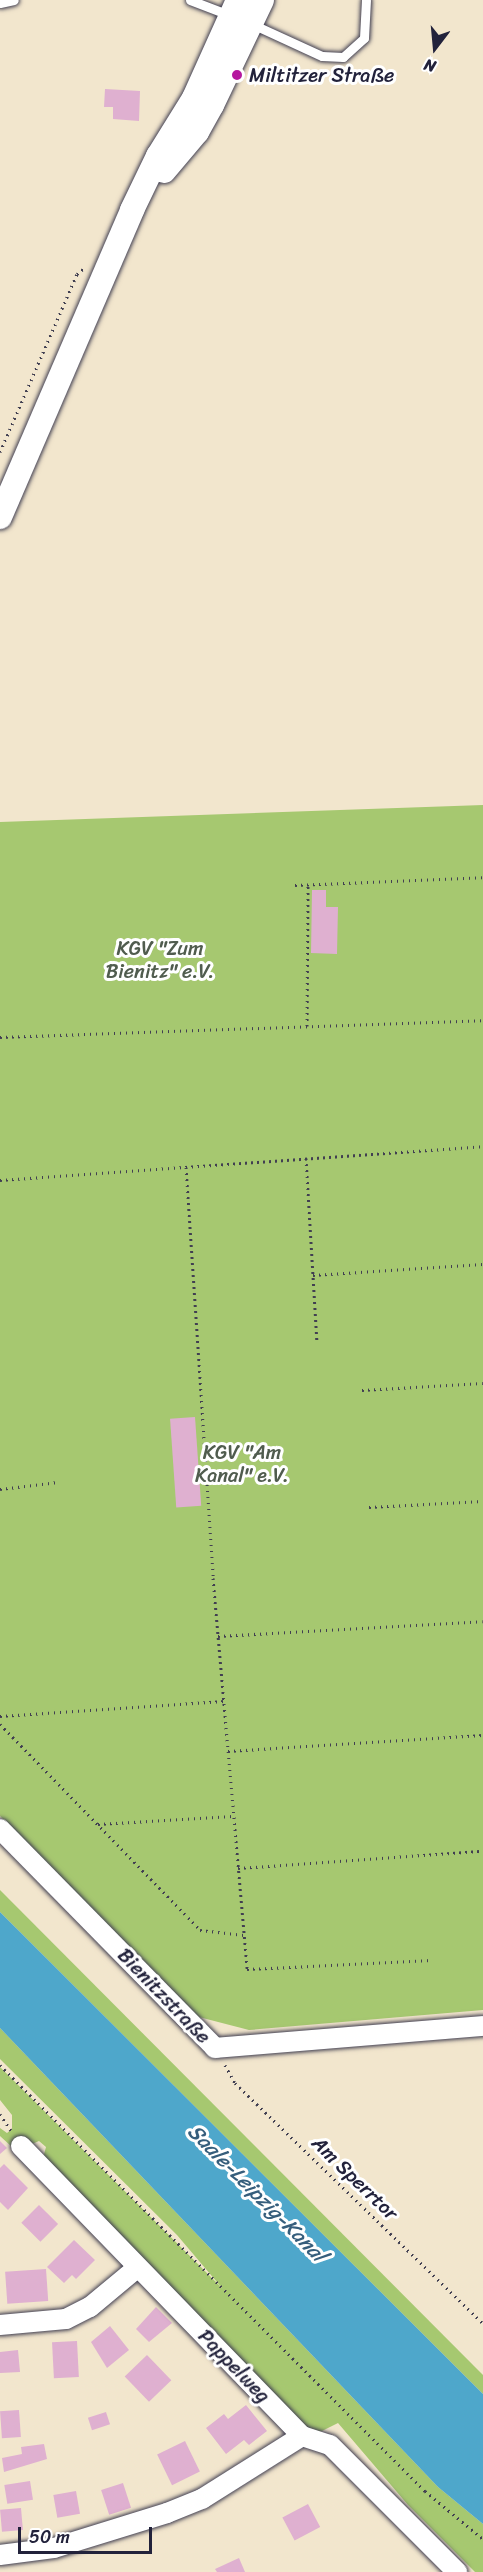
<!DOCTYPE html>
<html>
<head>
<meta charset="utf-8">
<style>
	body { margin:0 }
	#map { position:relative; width:483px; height:2572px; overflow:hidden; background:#f2e6cd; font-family:Sriracha,sans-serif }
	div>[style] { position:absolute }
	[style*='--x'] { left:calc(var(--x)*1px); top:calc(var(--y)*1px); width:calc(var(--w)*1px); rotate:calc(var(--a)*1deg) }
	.green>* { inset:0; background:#a6c870 }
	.water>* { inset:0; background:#4ea7cb }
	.building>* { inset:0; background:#dfb0d0; transform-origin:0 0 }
	.path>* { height:3px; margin-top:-1.5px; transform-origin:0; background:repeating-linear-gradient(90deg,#413f51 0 1.5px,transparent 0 6px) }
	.roads { filter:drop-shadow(0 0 2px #413f51) drop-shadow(0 0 2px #413f51) }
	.service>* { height:9px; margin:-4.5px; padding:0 4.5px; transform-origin:4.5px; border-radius:4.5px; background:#fff }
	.minor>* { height:20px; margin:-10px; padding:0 10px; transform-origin:10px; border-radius:10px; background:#fff }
	.tertiary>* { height:24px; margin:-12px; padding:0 12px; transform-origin:12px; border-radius:12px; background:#fff }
	.dots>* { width:16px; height:16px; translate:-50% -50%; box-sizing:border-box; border:3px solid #fff; border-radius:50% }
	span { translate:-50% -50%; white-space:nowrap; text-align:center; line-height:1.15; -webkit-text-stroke:6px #fff; paint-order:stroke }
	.poi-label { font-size:20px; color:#22223b }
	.left { translate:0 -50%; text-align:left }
	.park-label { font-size:20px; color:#505c4e }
	.street-label { font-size:20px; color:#22223b }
	.water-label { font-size:21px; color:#365e7c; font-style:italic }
	.north { position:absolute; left:405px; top:18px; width:60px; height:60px; -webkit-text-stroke:4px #fff; paint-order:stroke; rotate:196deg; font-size:16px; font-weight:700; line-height:24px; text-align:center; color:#22223b }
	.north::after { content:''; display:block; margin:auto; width:21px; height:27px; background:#22223b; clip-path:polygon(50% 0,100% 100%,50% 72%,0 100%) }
	.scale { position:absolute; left:18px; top:2527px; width:134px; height:27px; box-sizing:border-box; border:3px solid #22223b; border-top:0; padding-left:8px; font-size:18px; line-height:21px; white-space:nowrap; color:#22223b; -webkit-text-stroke:4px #fff; paint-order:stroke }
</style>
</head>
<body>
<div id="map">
	<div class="green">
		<div style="clip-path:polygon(483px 805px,483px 2010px,249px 2030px,195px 2016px,0 1816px,0 822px)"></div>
		<div style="clip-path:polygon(0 1890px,483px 2375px,483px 2394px,0 1912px)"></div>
		<div style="clip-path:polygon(0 2028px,438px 2487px,483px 2524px,483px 2572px,475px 2572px,408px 2505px,338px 2423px,320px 2432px,304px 2426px,43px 2158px,46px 2147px,39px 2141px,32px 2144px,21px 2138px,12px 2147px,0 2136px,0 2128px,7px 2133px,12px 2129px,12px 2115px,0 2100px,0 2067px,222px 2288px,177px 2235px,0 2059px)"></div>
	</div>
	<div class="water">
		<div style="clip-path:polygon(0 1912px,483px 2394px,483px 2524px,438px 2487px,0 2028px)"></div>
	</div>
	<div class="building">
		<div style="clip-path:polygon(105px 89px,140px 91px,139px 121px,113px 119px,113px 107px,104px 107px)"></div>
		<div style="clip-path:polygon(312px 890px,326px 890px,326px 907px,338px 907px,337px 954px,311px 953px)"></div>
		<div style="left:195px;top:1417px;width:89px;height:25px;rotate:86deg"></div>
		<div style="clip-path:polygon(0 2141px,7px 2148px,0 2154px)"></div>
		<div style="clip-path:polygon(4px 2164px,28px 2188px,8px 2210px,0 2202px,0 2168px)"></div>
		<div style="left:39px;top:2205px;width:27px;height:25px;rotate:45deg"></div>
		<div style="clip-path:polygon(74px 2240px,95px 2260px,76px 2279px,72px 2275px,64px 2283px,47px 2267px)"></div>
		<div style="left:46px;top:2269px;width:32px;height:41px;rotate:86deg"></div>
		<div style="clip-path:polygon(156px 2307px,172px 2323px,149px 2342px,136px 2329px)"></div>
		<div style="clip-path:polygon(110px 2326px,129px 2350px,107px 2368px,91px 2342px)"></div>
		<div style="left:77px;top:2341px;width:36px;height:25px;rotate:87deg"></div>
		<div style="clip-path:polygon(18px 2350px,20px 2372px,0 2373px,0 2352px)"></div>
		<div style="left:147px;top:2355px;width:35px;height:31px;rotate:46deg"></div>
		<div style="clip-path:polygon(246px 2405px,267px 2431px,249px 2445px,244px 2440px,226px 2454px,206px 2428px,224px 2414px,228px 2419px)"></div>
		<div style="left:19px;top:2410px;width:27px;height:19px;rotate:86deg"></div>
		<div style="left:106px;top:2412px;width:13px;height:19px;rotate:72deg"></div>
		<div style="left:185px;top:2441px;width:34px;height:31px;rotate:64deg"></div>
		<div style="clip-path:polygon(44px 2444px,47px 2459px,4px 2472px,2px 2458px,22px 2454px,21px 2447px)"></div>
		<div style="left:30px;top:2481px;width:19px;height:26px;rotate:81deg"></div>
		<div style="left:123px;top:2483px;width:26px;height:23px;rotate:72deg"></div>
		<div style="left:76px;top:2491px;width:23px;height:23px;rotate:80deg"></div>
		<div style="left:308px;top:2504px;width:26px;height:29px;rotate:62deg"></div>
		<div style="left:21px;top:2508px;width:22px;height:21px;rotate:85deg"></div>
		<div style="clip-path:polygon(239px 2558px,245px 2572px,217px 2572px,215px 2569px)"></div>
	</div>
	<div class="path">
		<div style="--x:0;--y:452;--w:194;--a:-66.6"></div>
		<div style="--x:77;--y:274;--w:8;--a:-40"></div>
		<div style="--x:295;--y:885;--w:188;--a:-2.4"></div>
		<div style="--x:307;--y:1026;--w:141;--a:-89.6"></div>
		<div style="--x:0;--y:1037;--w:483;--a:-2"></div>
		<div style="--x:306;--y:1158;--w:184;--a:86.6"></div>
		<div style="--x:186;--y:1167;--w:412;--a:86.2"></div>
		<div style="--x:213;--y:1578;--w:392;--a:85"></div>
		<div style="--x:247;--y:1969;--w:185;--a:-2.8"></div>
		<div style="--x:0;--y:1180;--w:484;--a:-4"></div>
		<div style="--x:313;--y:1275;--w:170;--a:-3.7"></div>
		<div style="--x:362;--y:1390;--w:121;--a:-3.3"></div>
		<div style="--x:0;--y:1489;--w:59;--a:-6.8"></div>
		<div style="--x:369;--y:1507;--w:114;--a:-3"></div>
		<div style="--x:218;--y:1636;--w:265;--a:-3.2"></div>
		<div style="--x:0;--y:1716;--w:225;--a:-3.8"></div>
		<div style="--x:0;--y:1724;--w:287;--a:45.8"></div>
		<div style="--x:200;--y:1930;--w:44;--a:6.5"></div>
		<div style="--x:228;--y:1751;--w:256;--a:-3.6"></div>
		<div style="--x:98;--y:1824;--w:135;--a:-3.4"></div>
		<div style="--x:238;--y:1868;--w:246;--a:-4"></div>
		<div style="--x:0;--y:2065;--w:602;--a:45.07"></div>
		<div style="--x:425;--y:2491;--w:75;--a:39.6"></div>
		<div style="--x:225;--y:2065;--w:21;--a:61"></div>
		<div style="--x:235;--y:2083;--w:345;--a:44.1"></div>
		<div style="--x:0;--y:2114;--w:22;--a:56"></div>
	</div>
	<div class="roads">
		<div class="service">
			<div style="--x:190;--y:0;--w:42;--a:21"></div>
			<div style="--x:0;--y:3;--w:14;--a:-12"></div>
			<div style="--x:252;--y:24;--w:77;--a:24.6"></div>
			<div style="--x:322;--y:56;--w:21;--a:3"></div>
			<div style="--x:343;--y:57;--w:28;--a:-42"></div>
			<div style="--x:364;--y:38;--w:38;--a:-87"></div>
		</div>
		<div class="minor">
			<div style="--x:0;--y:1829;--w:307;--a:45.5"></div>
			<div style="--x:215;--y:2048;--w:269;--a:-4.7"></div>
			<div style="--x:21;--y:2146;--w:404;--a:45.9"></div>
			<div style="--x:302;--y:2436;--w:29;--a:18"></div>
			<div style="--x:330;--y:2445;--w:180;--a:45"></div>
			<div style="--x:0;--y:2325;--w:66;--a:-5.2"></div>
			<div style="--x:66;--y:2319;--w:27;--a:-27"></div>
			<div style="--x:90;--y:2307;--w:62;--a:-39.8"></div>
			<div style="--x:0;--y:2555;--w:54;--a:-7.4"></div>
			<div style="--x:54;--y:2548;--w:118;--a:-17.2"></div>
			<div style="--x:167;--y:2513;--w:38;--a:-22"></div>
			<div style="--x:202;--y:2499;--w:118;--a:-32.2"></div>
		</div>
		<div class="tertiary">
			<div style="--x:164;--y:171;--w:51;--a:-49.8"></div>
			<div style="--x:197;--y:132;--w:31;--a:-61"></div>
			<div style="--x:212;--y:105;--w:116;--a:-64.5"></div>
			<div style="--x:0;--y:517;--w:334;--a:-66.7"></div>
			<div style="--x:132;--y:210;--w:60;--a:-64.3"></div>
			<div style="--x:158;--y:156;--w:68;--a:-58.2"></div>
			<div style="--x:194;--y:98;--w:107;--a:-65.8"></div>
		</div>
	</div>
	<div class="dots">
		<div style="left:237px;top:75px;background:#b5179e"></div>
	</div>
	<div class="poi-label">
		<span class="left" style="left:249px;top:75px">Miltitzer Straße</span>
	</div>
	<div class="park-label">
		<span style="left:160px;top:960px">KGV "Zum<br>Bienitz" e.V.</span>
		<span style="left:242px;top:1464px">KGV "Am<br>Kanal" e.V.</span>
	</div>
	<div class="street-label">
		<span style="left:164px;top:1996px;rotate:46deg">Bienitzstraße</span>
		<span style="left:355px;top:2178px;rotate:44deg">Am Sperrtor</span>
		<span style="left:234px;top:2366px;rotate:46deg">Pappelweg</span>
	</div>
	<div class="water-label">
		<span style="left:257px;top:2193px;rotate:45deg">Saale-Leipzig-Kanal</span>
	</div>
	<div class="north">N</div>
	<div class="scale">50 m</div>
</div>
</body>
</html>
